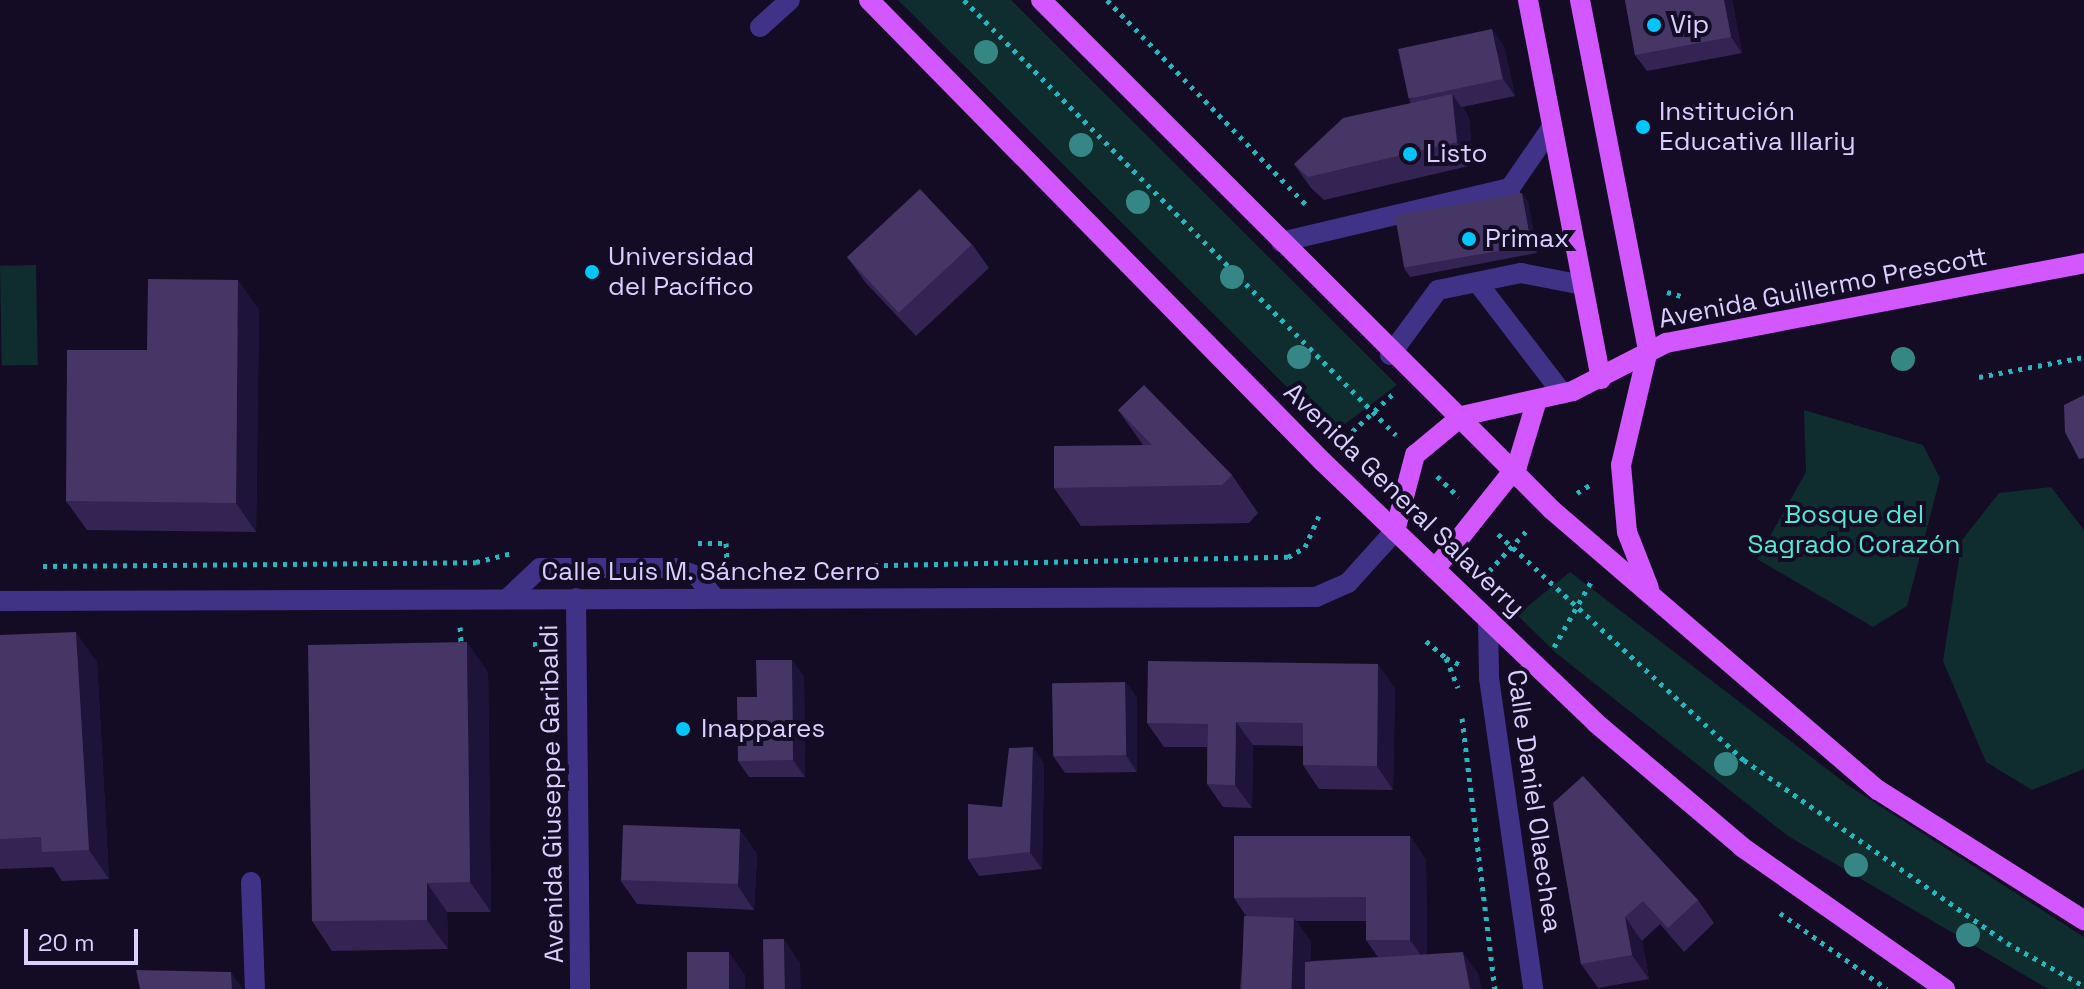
<!DOCTYPE html>
<html>
<head>
<meta charset="utf-8">
<style>
	body { margin:0 }
	#map { position:relative; width:2084px; height:989px; overflow:hidden; background:#130c24; font-family:"Space Grotesk",sans-serif }
	div>[style] { position:absolute }
	[style*='--x'] { left:calc(var(--x)*1px); top:calc(var(--y)*1px); width:calc(var(--w)*1px); rotate:calc(var(--a)*1deg) }
	.green>* { inset:0; background:#0f2c2f; transform-origin:0 0 }
	.path>* { height:5px; margin-top:-2.5px; transform-origin:0; background:repeating-linear-gradient(90deg,#24b7be 0 4px,transparent 0 10px) }
	.minor>* { height:20px; margin:-10px; padding:0 10px; transform-origin:10px; border-radius:10px; background:#403387 }
	.major>* { height:20px; margin:-10px; padding:0 10px; transform-origin:10px; border-radius:10px; background:#d357ff }
	.trees>* { width:24px; height:24px; margin:-12px; border-radius:50%; background:#368685 }
	.wall>* { inset:0; background:#332454 }
	.shaded-wall>* { inset:0; background:#1e1339 }
	.building>* { inset:0; background:#453666; transform-origin:0 0 }
	.dots>* { width:22px; height:22px; translate:-50% -50%; box-sizing:border-box; border:4px solid #130c24; border-radius:50% }
	span { translate:-50% -50%; white-space:nowrap; text-align:center; line-height:1.15; -webkit-text-stroke:8px #130c24; paint-order:stroke }
	.poi-label { font-size:26px; color:#dad0ff }
	.left { translate:0 -50%; text-align:left }
	.street-label { font-size:26px; color:#dad0ff }
	.park-label { font-size:26px; color:#52e9d4 }
	.scale { position:absolute; left:24px; top:929px; width:114px; height:36px; box-sizing:border-box; border:4px solid #dad0ff; border-top:0; padding-left:10px; font-size:24px; line-height:28px; white-space:nowrap; color:#dad0ff; -webkit-text-stroke:6px #130c24; paint-order:stroke }
</style>
</head>
<body>
<div id="map">
	<div class="green">
		<div style="clip-path:polygon(898px 0,1011px 0,1397px 385px,1333px 433px)"></div>
		<div style="left:36px;top:265px;width:100px;height:36px;rotate:89deg"></div>
		<div style="clip-path:polygon(1804px 410px,1923px 445px,1940px 478px,1907px 606px,1873px 627px,1757px 559px,1806px 472px)"></div>
		<div style="clip-path:polygon(2051px 487px,2084px 530px,2084px 769px,2032px 790px,1986px 762px,1943px 661px,1962px 540px,1999px 493px)"></div>
		<div style="clip-path:polygon(1570px 572px,1849px 786px,2084px 937px,2084px 989px,2048px 989px,1788px 836px,1556px 653px,1517px 615px)"></div>
	</div>
	<div class="path">
		<div style="--x:964;--y:0;--w:613;--a:45.2"></div>
		<div style="--x:1107;--y:0;--w:287;--a:45.8"></div>
		<div style="--x:1667;--y:292;--w:18;--a:16"></div>
		<div style="--x:1979;--y:377;--w:107;--a:-10.8"></div>
		<div style="--x:1345;--y:438;--w:67;--a:-42.6"></div>
		<div style="--x:1437;--y:476;--w:30;--a:44"></div>
		<div style="--x:1577;--y:493;--w:19;--a:-32"></div>
		<div style="--x:1498;--y:534;--w:334;--a:42.6"></div>
		<div style="--x:1744;--y:760;--w:320;--a:34.8"></div>
		<div style="--x:2007;--y:943;--w:88;--a:29.2"></div>
		<div style="--x:698;--y:543;--w:28;--a:0"></div>
		<div style="--x:726;--y:543;--w:21;--a:87"></div>
		<div style="--x:43;--y:566;--w:433;--a:-0.5"></div>
		<div style="--x:476;--y:562;--w:37;--a:-14"></div>
		<div style="--x:844;--y:566;--w:444;--a:-1.2"></div>
		<div style="--x:1288;--y:557;--w:20;--a:-30"></div>
		<div style="--x:1305;--y:547;--w:34;--a:-66"></div>
		<div style="--x:1489;--y:571;--w:60;--a:-47"></div>
		<div style="--x:460;--y:627;--w:15;--a:86"></div>
		<div style="--x:1426;--y:641;--w:26;--a:40"></div>
		<div style="--x:1446;--y:658;--w:32;--a:68"></div>
		<div style="--x:533;--y:644;--w:15;--a:4"></div>
		<div style="--x:1554;--y:647;--w:75;--a:-60.4"></div>
		<div style="--x:1446;--y:658;--w:17;--a:25"></div>
		<div style="--x:1462;--y:718;--w:273;--a:83.1"></div>
		<div style="--x:1780;--y:913;--w:131;--a:35.4"></div>
	</div>
	<div class="minor">
		<div style="--x:760;--y:27;--w:40;--a:-42"></div>
		<div style="--x:1510;--y:201;--w:13;--a:-90"></div>
		<div style="--x:1510;--y:188;--w:74;--a:-55.5"></div>
		<div style="--x:1281;--y:242;--w:235;--a:-13.3"></div>
		<div style="--x:1477;--y:282;--w:141;--a:52.5"></div>
		<div style="--x:1390;--y:355;--w:81;--a:-53.6"></div>
		<div style="--x:1438;--y:290;--w:85;--a:-11.6"></div>
		<div style="--x:1521;--y:273;--w:63;--a:11"></div>
		<div style="--x:508;--y:598;--w:44;--a:-43.2"></div>
		<div style="--x:540;--y:568;--w:136;--a:0"></div>
		<div style="--x:676;--y:568;--w:22;--a:21"></div>
		<div style="--x:697;--y:576;--w:28;--a:51"></div>
		<div style="--x:576;--y:598;--w:391;--a:89.4"></div>
		<div style="--x:0;--y:601;--w:1316;--a:-0.17"></div>
		<div style="--x:1316;--y:597;--w:35;--a:-24"></div>
		<div style="--x:1348;--y:583;--w:70;--a:-47.9"></div>
		<div style="--x:1488;--y:619;--w:59;--a:89"></div>
		<div style="--x:1489;--y:678;--w:314;--a:81.9"></div>
		<div style="--x:251;--y:882;--w:107;--a:87.9"></div>
	</div>
	<div class="major">
		<div style="--x:869;--y:0;--w:646;--a:45.5"></div>
		<div style="--x:1322;--y:461;--w:379;--a:43.7"></div>
		<div style="--x:1596;--y:723;--w:192;--a:40.3"></div>
		<div style="--x:1742;--y:847;--w:248;--a:35"></div>
		<div style="--x:1041;--y:0;--w:722;--a:44.94"></div>
		<div style="--x:1552;--y:510;--w:430;--a:40.7"></div>
		<div style="--x:1878;--y:790;--w:244;--a:32.3"></div>
		<div style="--x:1528;--y:0;--w:386;--a:79.1"></div>
		<div style="--x:1580;--y:0;--w:357;--a:79"></div>
		<div style="--x:1648;--y:350;--w:118;--a:103.2"></div>
		<div style="--x:1621;--y:465;--w:67;--a:84.9"></div>
		<div style="--x:1627;--y:532;--w:60;--a:68.6"></div>
		<div style="--x:1395;--y:531;--w:79;--a:-75.3"></div>
		<div style="--x:1415;--y:455;--w:61;--a:-39.7"></div>
		<div style="--x:1462;--y:416;--w:114;--a:-12.7"></div>
		<div style="--x:1573;--y:391;--w:105;--a:-27.3"></div>
		<div style="--x:1666;--y:343;--w:426;--a:-10.8"></div>
		<div style="--x:1435;--y:569;--w:132;--a:-51.5"></div>
		<div style="--x:1517;--y:466;--w:66;--a:-73.2"></div>
	</div>
	<div class="trees">
		<div style="left:986px;top:52px"></div>
		<div style="left:1081px;top:145px"></div>
		<div style="left:1138px;top:202px"></div>
		<div style="left:1232px;top:277px"></div>
		<div style="left:1299px;top:357px"></div>
		<div style="left:1903px;top:359px"></div>
		<div style="left:1726px;top:764px"></div>
		<div style="left:1856px;top:865px"></div>
		<div style="left:1968px;top:935px"></div>
	</div>
	<div class="wall">
		<div style="clip-path:polygon(1625px 0,1732px 0,1742px 53px,1647px 71px,1635px 55px)"></div>
		<div style="clip-path:polygon(1504px 46px,1515px 96px,1462px 107px,1469px 118px,1473px 165px,1324px 200px,1311px 188px,1294px 164px,1411px 103px,1409px 100px)"></div>
		<div style="clip-path:polygon(1528px 201px,1537px 253px,1410px 277px,1404px 268px)"></div>
		<div style="clip-path:polygon(972px 244px,989px 268px,916px 336px,865px 282px,848px 258px)"></div>
		<div style="clip-path:polygon(259px 309px,256px 532px,87px 530px,66px 501px)"></div>
		<div style="clip-path:polygon(1118px 410px,1232px 475px,1258px 513px,1249px 523px,1081px 526px,1054px 488px,1143px 445px)"></div>
		<div style="clip-path:polygon(0 635px,97px 662px,109px 879px,62px 881px,53px 867px,0 869px)"></div>
		<div style="clip-path:polygon(488px 672px,491px 912px,447px 912px,448px 949px,332px 951px,312px 921px)"></div>
		<div style="clip-path:polygon(804px 676px,805px 777px,749px 777px,738px 761px,757px 697px)"></div>
		<div style="clip-path:polygon(1125px 682px,1137px 698px,1137px 772px,1065px 773px,1053px 756px)"></div>
		<div style="clip-path:polygon(1395px 688px,1393px 790px,1319px 789px,1303px 765px,1303px 746px,1253px 745px,1252px 808px,1223px 807px,1207px 784px,1207px 747px,1164px 747px,1147px 723px)"></div>
		<div style="clip-path:polygon(1044px 763px,1042px 869px,979px 876px,968px 859px,1002px 807px)"></div>
		<div style="clip-path:polygon(1553px 803px,1698px 900px,1714px 923px,1684px 952px,1660px 924px,1642px 941px,1649px 979px,1598px 988px,1581px 964px)"></div>
		<div style="clip-path:polygon(740px 830px,757px 854px,754px 910px,637px 904px,620px 880px)"></div>
		<div style="clip-path:polygon(evenodd,1410px 836px,1426px 860px,1427px 954px,1479px 975px,1240px 989px,1246px 916px,1234px 898px,1410px 836px,1296px 921px,1366px 921px,1366px 940px,1378px 957px,1310px 961px,1311px 942px,1296px 921px)"></div>
	</div>
	<div class="shaded-wall">
		<div style="clip-path:polygon(1724px 0,1732px 0,1742px 53px,1731px 37px)"></div>
		<div style="clip-path:polygon(1492px 29px,1504px 46px,1515px 96px,1503px 79px)"></div>
		<div style="clip-path:polygon(1452px 94px,1469px 118px,1473px 165px,1457px 142px)"></div>
		<div style="clip-path:polygon(1522px 193px,1528px 201px,1537px 253px,1531px 245px)"></div>
		<div style="clip-path:polygon(238px 280px,259px 309px,256px 532px,236px 503px)"></div>
		<div style="clip-path:polygon(76px 632px,97px 662px,109px 879px,89px 850px)"></div>
		<div style="clip-path:polygon(467px 642px,488px 672px,491px 912px,470px 882px)"></div>
		<div style="clip-path:polygon(792px 660px,804px 676px,805px 777px,793px 760px)"></div>
		<div style="clip-path:polygon(1378px 664px,1395px 688px,1393px 790px,1377px 766px)"></div>
		<div style="clip-path:polygon(1125px 682px,1137px 698px,1137px 772px,1126px 755px)"></div>
		<div style="clip-path:polygon(1236px 722px,1253px 745px,1252px 808px,1235px 785px)"></div>
		<div style="clip-path:polygon(1033px 747px,1044px 763px,1042px 869px,1030px 852px)"></div>
		<div style="clip-path:polygon(740px 830px,757px 854px,754px 910px,738px 886px)"></div>
		<div style="clip-path:polygon(1410px 836px,1426px 860px,1427px 964px,1410px 940px)"></div>
		<div style="clip-path:polygon(427px 883px,447px 912px,448px 949px,427px 920px)"></div>
		<div style="clip-path:polygon(1625px 917px,1642px 941px,1649px 979px,1632px 955px)"></div>
		<div style="clip-path:polygon(1294px 918px,1311px 942px,1309px 989px,1291px 989px)"></div>
		<div style="clip-path:polygon(784px 939px,800px 963px,801px 989px,785px 989px)"></div>
		<div style="clip-path:polygon(729px 952px,745px 975px,745px 989px,729px 989px)"></div>
		<div style="clip-path:polygon(1463px 952px,1479px 975px,1482px 989px,1470px 989px)"></div>
		<div style="clip-path:polygon(231px 972px,243px 989px,232px 989px)"></div>
	</div>
	<div class="building">
		<div style="clip-path:polygon(1625px 0,1724px 0,1731px 37px,1635px 55px)"></div>
		<div style="left:1492px;top:29px;width:51px;height:96px;rotate:78deg"></div>
		<div style="clip-path:polygon(1452px 94px,1457px 142px,1308px 177px,1294px 164px,1343px 118px)"></div>
		<div style="left:920px;top:189px;width:76px;height:100px;rotate:47deg"></div>
		<div style="left:1522px;top:193px;width:53px;height:129px;rotate:80deg"></div>
		<div style="clip-path:polygon(148px 279px,238px 280px,236px 503px,66px 501px,67px 350px,147px 350px)"></div>
		<div style="clip-path:polygon(1144px 385px,1232px 475px,1222px 485px,1054px 488px,1054px 446px,1152px 445px,1118px 410px)"></div>
		<div style="clip-path:polygon(2084px 395px,2084px 458px,2079px 459px,2065px 432px,2064px 405px)"></div>
		<div style="clip-path:polygon(76px 632px,89px 850px,42px 852px,41px 837px,0 839px,0 635px)"></div>
		<div style="clip-path:polygon(467px 642px,470px 882px,427px 883px,427px 920px,312px 921px,308px 645px)"></div>
		<div style="clip-path:polygon(756px 660px,792px 660px,793px 760px,738px 761px,737px 697px,757px 697px)"></div>
		<div style="clip-path:polygon(1148px 661px,1378px 664px,1377px 766px,1303px 765px,1303px 723px,1236px 722px,1235px 785px,1207px 784px,1208px 724px,1147px 723px)"></div>
		<div style="left:1125px;top:682px;width:73px;height:73px;rotate:89deg"></div>
		<div style="clip-path:polygon(1033px 747px,1030px 852px,968px 859px,968px 804px,1002px 807px,1009px 748px)"></div>
		<div style="clip-path:polygon(1583px 776px,1698px 900px,1668px 928px,1643px 901px,1625px 917px,1632px 955px,1581px 964px,1553px 803px)"></div>
		<div style="left:623px;top:825px;width:117px;height:55px;rotate:2deg"></div>
		<div style="clip-path:polygon(1234px 836px,1410px 836px,1410px 940px,1366px 940px,1366px 897px,1234px 898px)"></div>
		<div style="left:1244px;top:916px;width:50px;height:73px;rotate:2deg"></div>
		<div style="left:784px;top:939px;width:50px;height:21px;rotate:89deg"></div>
		<div style="left:729px;top:952px;width:37px;height:42px;rotate:90deg"></div>
		<div style="clip-path:polygon(1463px 952px,1470px 989px,1305px 989px,1305px 962px)"></div>
		<div style="clip-path:polygon(136px 970px,231px 972px,232px 989px,140px 989px)"></div>
	</div>
	<div class="dots">
		<div style="left:1654px;top:25px;background:#00c6fb"></div>
		<div style="left:1643px;top:127px;background:#00c6fb"></div>
		<div style="left:1410px;top:154px;background:#00c6fb"></div>
		<div style="left:1469px;top:239px;background:#00c6fb"></div>
		<div style="left:592px;top:272px;background:#00c6fb"></div>
		<div style="left:683px;top:729px;background:#00c6fb"></div>
	</div>
	<div class="poi-label">
		<span class="left" style="left:1670px;top:25px">Vip</span>
		<span class="left" style="left:1659px;top:127px">Institución<br>Educativa Illariy</span>
		<span class="left" style="left:1426px;top:154px">Listo</span>
		<span class="left" style="left:1485px;top:239px">Primax</span>
		<span class="left" style="left:608px;top:272px">Universidad<br>del Pacífico</span>
		<span class="left" style="left:701px;top:729px">Inappares</span>
	</div>
	<div class="street-label">
		<span style="left:1823px;top:288px;rotate:-11deg">Avenida Guillermo Prescott</span>
		<span style="left:1404px;top:500px;rotate:44deg">Avenida General Salaverry</span>
		<span style="left:711px;top:572px">Calle Luis M. Sánchez Cerro</span>
		<span style="left:552px;top:794px;rotate:-91deg">Avenida Giuseppe Garibaldi</span>
		<span style="left:1534px;top:801px;rotate:82deg">Calle Daniel Olaechea</span>
	</div>
	<div class="park-label">
		<span style="left:1854px;top:530px">Bosque del<br>Sagrado Corazón</span>
	</div>
	<div class="scale">20 m</div>
</div>
</body>
</html>
